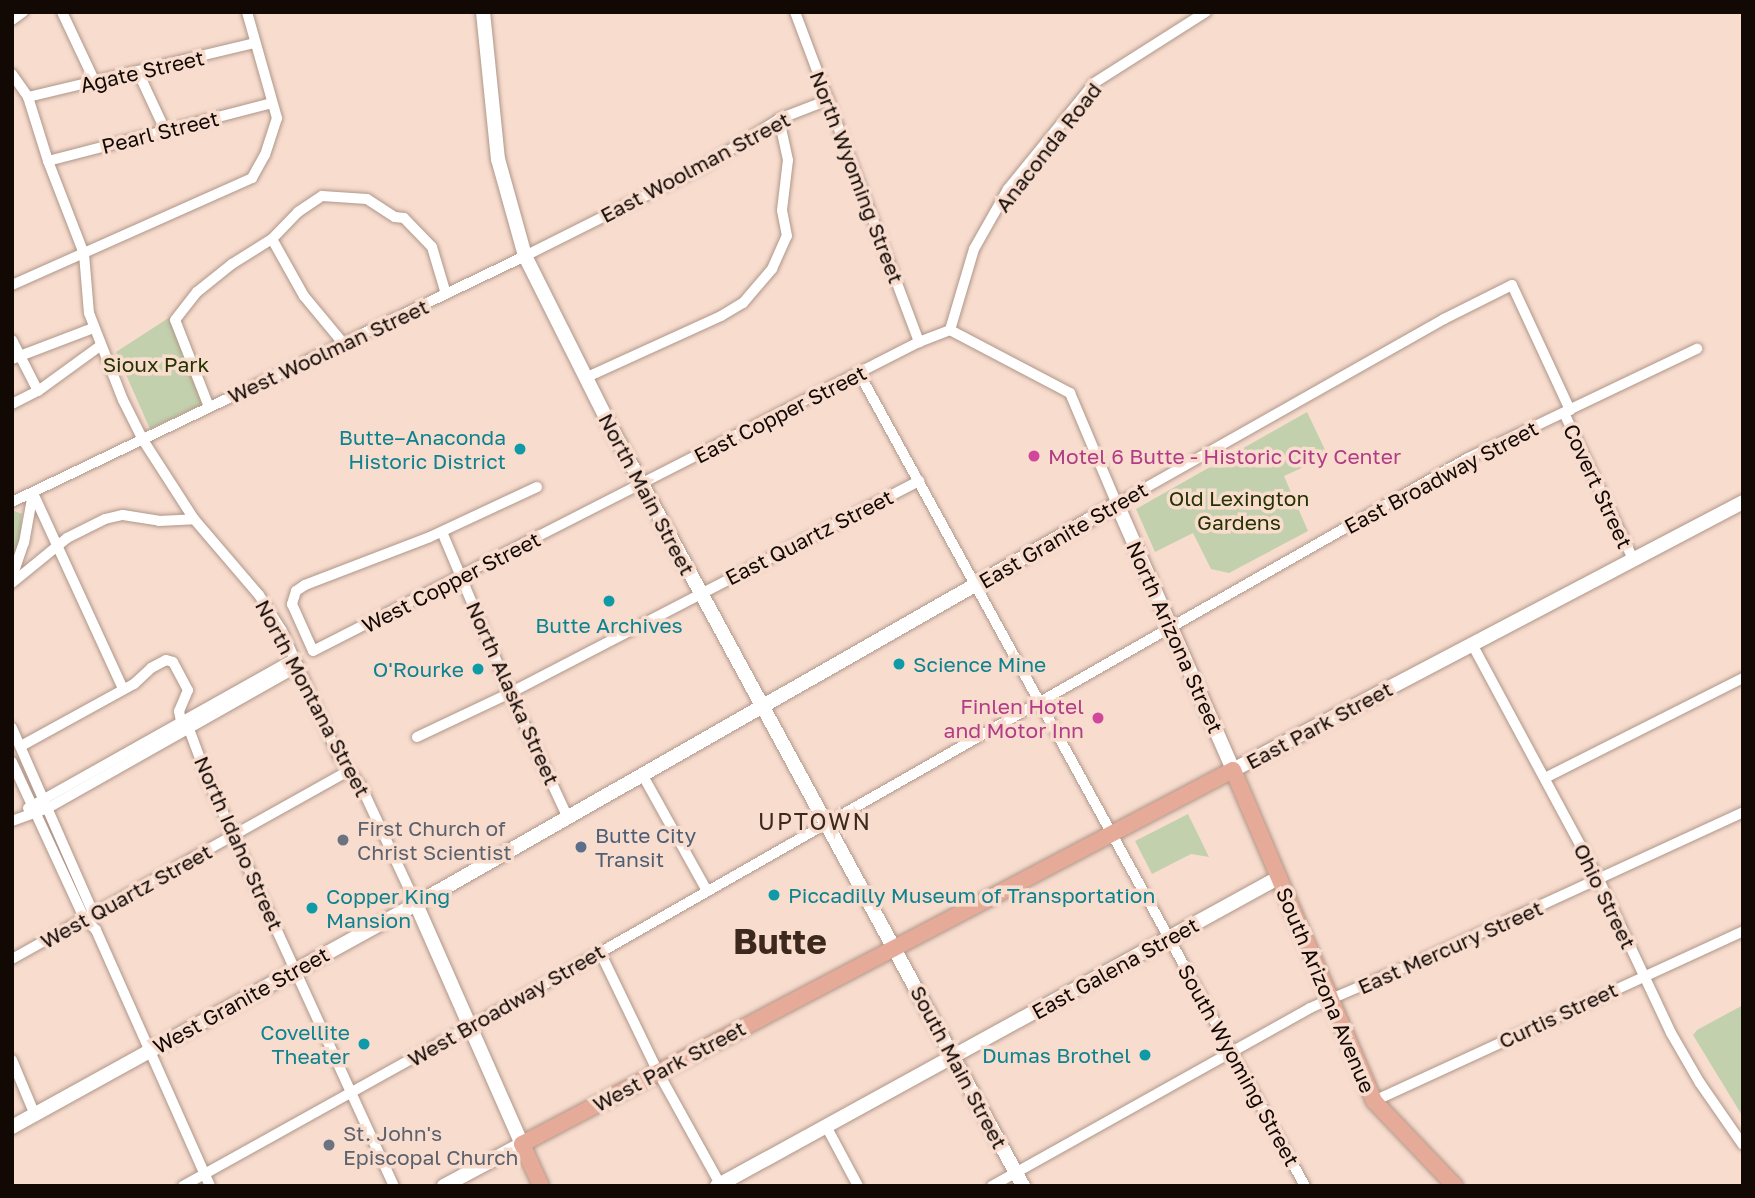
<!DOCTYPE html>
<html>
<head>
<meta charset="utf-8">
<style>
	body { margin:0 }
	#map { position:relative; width:1755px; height:1198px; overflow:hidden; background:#f8ddcf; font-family:"Golos Text",sans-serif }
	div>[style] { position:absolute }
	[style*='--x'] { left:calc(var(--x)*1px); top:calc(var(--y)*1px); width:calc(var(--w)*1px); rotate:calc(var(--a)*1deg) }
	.green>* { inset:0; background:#c3d0ad }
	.roads { filter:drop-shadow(0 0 2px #af9688) drop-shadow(0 0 2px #af9688) }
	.street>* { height:10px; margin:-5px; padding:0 5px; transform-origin:5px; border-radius:5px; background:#fff }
	.secondary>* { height:14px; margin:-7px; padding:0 7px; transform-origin:7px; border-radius:7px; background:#fff }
	.primary>* { height:16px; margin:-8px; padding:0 8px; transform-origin:8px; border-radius:8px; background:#e5aa98 }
	.dots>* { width:19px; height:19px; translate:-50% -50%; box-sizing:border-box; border:4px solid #f8ddcf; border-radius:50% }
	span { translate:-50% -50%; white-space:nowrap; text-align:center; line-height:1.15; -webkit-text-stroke:7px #f8ddcf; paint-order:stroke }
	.street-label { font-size:21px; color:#120905 }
	.park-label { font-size:21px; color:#253300 }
	.culture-label { font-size:21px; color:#0d838f }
	.right { translate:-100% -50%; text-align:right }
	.left { translate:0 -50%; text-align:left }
	.hotel-label { font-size:21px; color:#b23c85 }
	.worship-label { font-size:21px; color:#5b616d }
	.service-label { font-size:21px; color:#4e5e75 }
	.neighbourhood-label { font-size:23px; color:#3c281d; letter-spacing:2px }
	.town-label { font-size:35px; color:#3c281d; font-weight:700 }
	.frame { position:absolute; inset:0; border:14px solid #120905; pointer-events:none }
</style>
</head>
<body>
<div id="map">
	<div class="green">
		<div style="clip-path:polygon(170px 317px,205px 403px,150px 429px,116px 352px)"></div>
		<div style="clip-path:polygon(1307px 412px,1328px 456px,1284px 476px,1308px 531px,1229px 573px,1211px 569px,1193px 533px,1155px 552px,1136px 509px)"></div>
		<div style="clip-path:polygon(12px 510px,22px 514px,20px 540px,12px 562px)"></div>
		<div style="clip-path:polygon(1188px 814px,1209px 857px,1191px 854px,1152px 874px,1135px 841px)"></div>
		<div style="clip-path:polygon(1743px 1005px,1743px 1117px,1693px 1035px,1697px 1030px)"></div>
	</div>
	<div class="roads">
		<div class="street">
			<div style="--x:62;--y:12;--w:77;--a:64.8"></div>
			<div style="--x:795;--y:12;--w:353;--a:69.4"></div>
			<div style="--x:12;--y:20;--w:14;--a:-36"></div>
			<div style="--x:138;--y:72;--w:66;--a:65"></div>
			<div style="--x:12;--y:74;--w:28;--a:55"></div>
			<div style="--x:28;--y:97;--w:67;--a:72.6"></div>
			<div style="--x:48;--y:161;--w:100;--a:68.8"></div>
			<div style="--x:84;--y:254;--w:59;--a:85.2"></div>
			<div style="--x:89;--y:313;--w:93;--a:68.7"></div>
			<div style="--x:123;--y:400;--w:45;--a:63.4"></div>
			<div style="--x:143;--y:440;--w:94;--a:57.2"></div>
			<div style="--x:194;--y:519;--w:100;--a:49.5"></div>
			<div style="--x:259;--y:595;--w:43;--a:57.4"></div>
			<div style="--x:282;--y:631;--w:138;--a:65.7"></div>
			<div style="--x:339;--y:757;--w:36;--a:53"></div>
			<div style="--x:361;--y:786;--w:130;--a:65"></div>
			<div style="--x:28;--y:97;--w:233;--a:-13.4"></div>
			<div style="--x:48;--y:161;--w:231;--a:-14.5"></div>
			<div style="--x:272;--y:239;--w:65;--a:60.7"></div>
			<div style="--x:304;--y:296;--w:61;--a:50.3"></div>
			<div style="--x:12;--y:285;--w:263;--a:-24"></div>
			<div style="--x:252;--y:178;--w:26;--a:-61"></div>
			<div style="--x:265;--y:155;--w:39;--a:-72"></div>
			<div style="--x:277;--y:118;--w:110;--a:-105.8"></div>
			<div style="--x:950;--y:330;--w:84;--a:-73.5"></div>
			<div style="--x:974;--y:249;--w:69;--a:-60.5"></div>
			<div style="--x:1008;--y:189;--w:136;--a:-50.9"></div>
			<div style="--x:1094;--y:83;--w:133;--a:-32.4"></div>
			<div style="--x:12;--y:340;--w:57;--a:63"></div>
			<div style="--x:12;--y:359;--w:87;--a:-20.9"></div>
			<div style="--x:859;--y:373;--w:927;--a:61.25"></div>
			<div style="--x:585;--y:378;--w:149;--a:-24.5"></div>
			<div style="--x:721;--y:316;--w:26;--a:-31"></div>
			<div style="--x:743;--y:303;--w:45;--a:-49.5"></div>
			<div style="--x:772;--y:269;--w:36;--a:-66"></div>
			<div style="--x:787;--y:236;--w:26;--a:-101"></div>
			<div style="--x:782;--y:210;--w:50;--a:-83.2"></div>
			<div style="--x:788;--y:160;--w:42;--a:-102.4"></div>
			<div style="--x:12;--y:404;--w:29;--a:-27"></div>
			<div style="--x:38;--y:391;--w:77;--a:-36"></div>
			<div style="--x:209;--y:407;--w:93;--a:-111.3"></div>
			<div style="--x:175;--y:320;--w:36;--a:-52"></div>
			<div style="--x:197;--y:292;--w:45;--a:-38.7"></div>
			<div style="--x:232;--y:264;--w:47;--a:-32"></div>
			<div style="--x:272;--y:239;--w:37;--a:-46"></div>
			<div style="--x:298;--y:212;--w:29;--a:-34"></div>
			<div style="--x:322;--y:196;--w:45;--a:3.8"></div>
			<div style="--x:367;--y:199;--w:33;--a:33"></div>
			<div style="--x:395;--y:217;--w:9;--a:6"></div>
			<div style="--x:404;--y:218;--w:40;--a:46"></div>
			<div style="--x:432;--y:247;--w:49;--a:73.4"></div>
			<div style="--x:1564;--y:413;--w:161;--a:64.7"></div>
			<div style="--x:537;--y:487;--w:118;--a:155"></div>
			<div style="--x:430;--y:537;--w:134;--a:159"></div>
			<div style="--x:305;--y:585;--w:11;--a:146"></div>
			<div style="--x:296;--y:591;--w:14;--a:107"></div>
			<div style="--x:292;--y:604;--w:51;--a:65.9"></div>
			<div style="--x:313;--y:651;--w:680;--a:-27.02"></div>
			<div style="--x:919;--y:342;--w:33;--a:-21"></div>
			<div style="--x:950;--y:330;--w:136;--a:27.7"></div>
			<div style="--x:1070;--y:393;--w:121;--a:67.1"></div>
			<div style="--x:1117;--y:504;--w:376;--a:-29.5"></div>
			<div style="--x:1444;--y:319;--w:76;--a:-26.6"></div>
			<div style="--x:1512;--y:285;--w:138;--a:65.1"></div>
			<div style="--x:33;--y:493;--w:216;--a:65.3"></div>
			<div style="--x:12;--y:502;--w:569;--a:-25.62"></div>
			<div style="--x:525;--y:256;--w:197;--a:-26.6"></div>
			<div style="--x:701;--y:168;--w:92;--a:-32.1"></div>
			<div style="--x:779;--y:119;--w:53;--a:-21.2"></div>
			<div style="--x:442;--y:532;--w:175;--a:67.1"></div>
			<div style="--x:510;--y:693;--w:136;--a:65.1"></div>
			<div style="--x:12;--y:577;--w:36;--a:-71"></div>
			<div style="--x:24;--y:543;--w:51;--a:-79.8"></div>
			<div style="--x:12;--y:583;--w:71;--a:-39.3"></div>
			<div style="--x:67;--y:538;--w:42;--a:-26.6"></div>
			<div style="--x:105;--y:519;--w:18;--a:-13"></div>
			<div style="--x:123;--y:515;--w:36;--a:9"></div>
			<div style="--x:159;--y:521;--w:35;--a:-3"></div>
			<div style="--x:1472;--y:644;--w:268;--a:61.7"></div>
			<div style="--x:1599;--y:880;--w:169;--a:64.8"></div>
			<div style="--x:1671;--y:1033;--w:58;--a:59.9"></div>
			<div style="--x:1700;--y:1083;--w:75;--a:55.3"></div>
			<div style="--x:12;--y:728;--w:206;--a:66.3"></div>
			<div style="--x:189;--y:729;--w:54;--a:69.6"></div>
			<div style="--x:208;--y:780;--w:447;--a:65.4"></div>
			<div style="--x:417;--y:737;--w:103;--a:-25.3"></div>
			<div style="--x:510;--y:693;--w:461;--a:-27.4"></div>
			<div style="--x:21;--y:746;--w:129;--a:-28.8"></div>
			<div style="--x:134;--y:684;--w:23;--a:-43"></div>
			<div style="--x:151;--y:668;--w:17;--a:-28"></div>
			<div style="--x:166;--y:660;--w:7;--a:16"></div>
			<div style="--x:173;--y:662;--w:32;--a:62"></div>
			<div style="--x:188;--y:690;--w:23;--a:113"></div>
			<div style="--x:179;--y:711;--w:10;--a:79"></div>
			<div style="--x:12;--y:762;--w:172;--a:65.2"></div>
			<div style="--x:84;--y:918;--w:17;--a:45"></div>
			<div style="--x:96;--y:930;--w:280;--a:66"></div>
			<div style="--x:642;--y:774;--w:134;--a:60.9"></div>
			<div style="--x:1545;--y:778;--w:222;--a:-26.8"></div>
			<div style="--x:28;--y:808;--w:306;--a:-29.3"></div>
			<div style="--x:12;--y:821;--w:38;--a:-20"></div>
			<div style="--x:48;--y:808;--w:288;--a:-29.5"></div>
			<div style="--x:600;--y:952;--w:133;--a:64.2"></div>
			<div style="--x:658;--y:1072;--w:128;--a:61"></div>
			<div style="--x:12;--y:959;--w:386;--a:-29.2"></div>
			<div style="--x:12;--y:1060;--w:60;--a:67.3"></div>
			<div style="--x:1374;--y:1101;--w:406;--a:-24.7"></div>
			<div style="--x:826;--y:1126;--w:68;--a:61.9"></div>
			<div style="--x:183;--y:1186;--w:329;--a:-29.1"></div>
			<div style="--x:471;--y:1026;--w:1147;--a:-29.67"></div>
			<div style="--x:1468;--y:458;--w:254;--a:-25.5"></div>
			<div style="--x:992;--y:1186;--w:364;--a:-29.2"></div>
			<div style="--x:1310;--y:1008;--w:124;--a:-23.3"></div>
			<div style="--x:1424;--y:959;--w:351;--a:-24.7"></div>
		</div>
		<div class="secondary">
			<div style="--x:483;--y:12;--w:148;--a:84.2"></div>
			<div style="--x:498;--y:159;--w:101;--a:74.4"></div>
			<div style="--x:525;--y:256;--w:183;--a:63.4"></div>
			<div style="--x:607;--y:420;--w:872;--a:61.49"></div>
			<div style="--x:416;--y:904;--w:262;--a:66.2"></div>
			<div style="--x:522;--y:1144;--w:89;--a:151.7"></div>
			<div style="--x:12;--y:1127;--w:461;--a:-28.9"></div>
			<div style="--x:416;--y:904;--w:807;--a:-29.71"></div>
			<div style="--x:1117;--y:504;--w:290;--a:66.4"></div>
			<div style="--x:1233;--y:770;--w:576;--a:-27.72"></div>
			<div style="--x:717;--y:1186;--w:640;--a:-28.77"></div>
		</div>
		<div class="primary">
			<div style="--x:541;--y:1186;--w:46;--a:-114.3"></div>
			<div style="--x:522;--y:1144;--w:803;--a:-27.75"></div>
			<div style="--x:1233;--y:770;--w:360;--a:66.9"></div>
			<div style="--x:1374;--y:1101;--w:117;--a:46.4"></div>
		</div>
	</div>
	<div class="dots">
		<div style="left:520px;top:449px;background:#0f9aa8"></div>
		<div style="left:1034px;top:456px;background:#d1479c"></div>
		<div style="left:609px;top:601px;background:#0f9aa8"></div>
		<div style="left:899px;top:664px;background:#0f9aa8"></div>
		<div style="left:478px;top:669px;background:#0f9aa8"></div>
		<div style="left:1098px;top:718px;background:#d1479c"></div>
		<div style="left:343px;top:840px;background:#6b7280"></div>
		<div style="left:581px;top:847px;background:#5c6f8a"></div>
		<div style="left:774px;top:895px;background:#0f9aa8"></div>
		<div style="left:312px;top:908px;background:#0f9aa8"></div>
		<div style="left:364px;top:1044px;background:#0f9aa8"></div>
		<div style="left:1145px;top:1055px;background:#0f9aa8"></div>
		<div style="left:329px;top:1145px;background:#6b7280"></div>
	</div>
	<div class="street-label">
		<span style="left:142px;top:71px;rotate:-13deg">Agate Street</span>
		<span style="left:160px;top:132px;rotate:-14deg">Pearl Street</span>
		<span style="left:1048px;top:147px;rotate:-52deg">Anaconda Road</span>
		<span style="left:695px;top:167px;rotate:-28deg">East Woolman Street</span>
		<span style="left:857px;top:177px;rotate:69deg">North Wyoming Street</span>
		<span style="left:328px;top:351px;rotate:-25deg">West Woolman Street</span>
		<span style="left:780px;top:414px;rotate:-27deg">East Copper Street</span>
		<span style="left:1441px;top:477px;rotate:-28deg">East Broadway Street</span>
		<span style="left:1598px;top:486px;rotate:65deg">Covert Street</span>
		<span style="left:647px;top:494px;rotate:62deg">North Main Street</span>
		<span style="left:1063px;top:535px;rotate:-30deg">East Granite Street</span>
		<span style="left:809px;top:537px;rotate:-27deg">East Quartz Street</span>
		<span style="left:451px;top:582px;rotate:-27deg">West Copper Street</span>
		<span style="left:1175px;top:637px;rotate:66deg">North Arizona Street</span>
		<span style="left:513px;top:693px;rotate:66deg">North Alaska Street</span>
		<span style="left:313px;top:698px;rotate:62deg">North Montana Street</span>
		<span style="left:1319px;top:725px;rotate:-28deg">East Park Street</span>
		<span style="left:239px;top:843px;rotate:66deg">North Idaho Street</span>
		<span style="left:126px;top:896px;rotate:-29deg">West Quartz Street</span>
		<span style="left:1605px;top:896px;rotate:64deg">Ohio Street</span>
		<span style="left:1450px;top:947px;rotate:-24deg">East Mercury Street</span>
		<span style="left:1115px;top:968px;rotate:-29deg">East Galena Street</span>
		<span style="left:1326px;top:990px;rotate:67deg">South Arizona Avenue</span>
		<span style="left:241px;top:1000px;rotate:-29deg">West Granite Street</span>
		<span style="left:506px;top:1005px;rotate:-30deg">West Broadway Street</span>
		<span style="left:1558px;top:1015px;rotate:-25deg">Curtis Street</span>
		<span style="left:1239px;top:1065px;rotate:61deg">South Wyoming Street</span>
		<span style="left:669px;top:1066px;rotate:-28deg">West Park Street</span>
		<span style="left:959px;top:1067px;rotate:62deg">South Main Street</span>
	</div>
	<div class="park-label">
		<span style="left:156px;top:364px">Sioux Park</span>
		<span style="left:1239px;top:510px">Old Lexington<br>Gardens</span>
	</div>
	<div class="culture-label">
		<span class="right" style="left:506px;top:449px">Butte–Anaconda<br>Historic District</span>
		<span style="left:609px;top:625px">Butte Archives</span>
		<span class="left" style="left:913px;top:664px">Science Mine</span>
		<span class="right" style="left:464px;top:669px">O'Rourke</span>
		<span class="left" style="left:788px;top:895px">Piccadilly Museum of Transportation</span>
		<span class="left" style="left:326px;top:908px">Copper King<br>Mansion</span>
		<span class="right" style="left:350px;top:1044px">Covellite<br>Theater</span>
		<span class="right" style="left:1131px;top:1055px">Dumas Brothel</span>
	</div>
	<div class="hotel-label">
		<span class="left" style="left:1048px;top:456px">Motel 6 Butte - Historic City Center</span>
		<span class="right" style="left:1084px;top:718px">Finlen Hotel<br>and Motor Inn</span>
	</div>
	<div class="worship-label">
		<span class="left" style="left:357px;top:840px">First Church of<br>Christ Scientist</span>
		<span class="left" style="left:343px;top:1145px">St. John's<br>Episcopal Church</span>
	</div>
	<div class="service-label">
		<span class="left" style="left:595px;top:847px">Butte City<br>Transit</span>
	</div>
	<div class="neighbourhood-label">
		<span style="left:815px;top:821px">UPTOWN</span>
	</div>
	<div class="town-label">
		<span style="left:780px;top:941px">Butte</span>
	</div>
	<div class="frame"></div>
</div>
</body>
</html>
